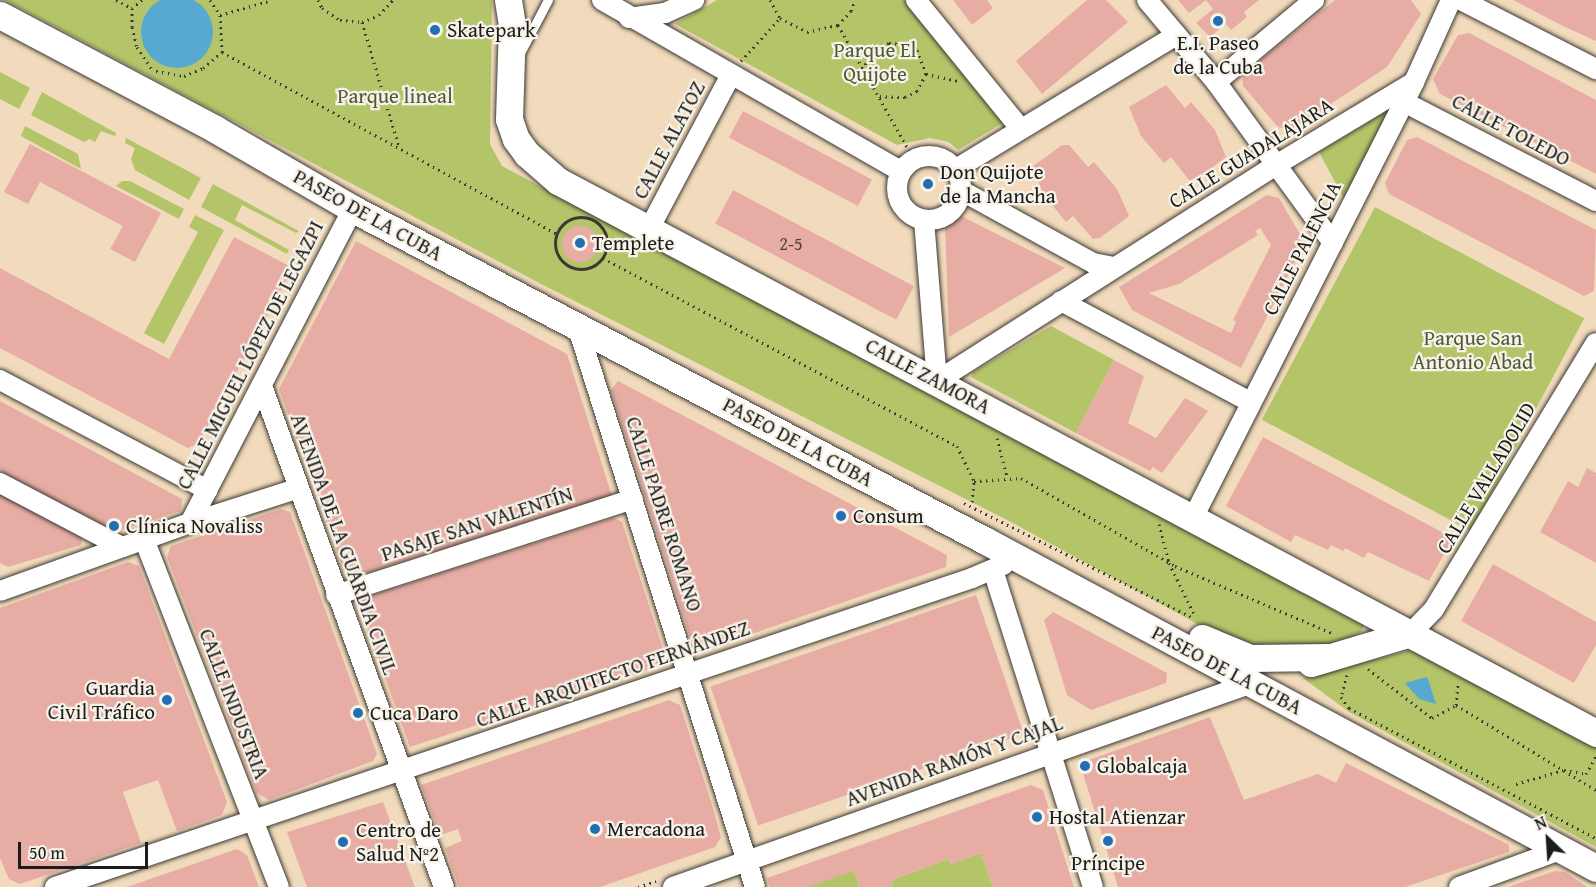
<!DOCTYPE html>
<html>
<head>
<meta charset="utf-8">
<style>
	body { margin:0 }
	#map { position:relative; width:1596px; height:887px; overflow:hidden; background:#f2dbbc; font-family:"Gentium Book Plus",serif }
	div>[style] { position:absolute }
	[style*='--x'] { left:calc(var(--x)*1px); top:calc(var(--y)*1px); width:calc(var(--w)*1px); rotate:calc(var(--a)*1deg) }
	.green>* { inset:0; background:#b4c569; transform-origin:0 0 }
	.water>* { inset:0; background:#57a9d2 }
	.round { border-radius:50% }
	.building>* { inset:0; background:#e7ada5; transform-origin:0 0 }
	.path>* { height:3px; margin-top:-1.5px; transform-origin:0; background:repeating-linear-gradient(90deg,#3c3934 0 1.5px,transparent 0 6px) }
	.path>.ring { margin:-1.5px; padding:0; box-sizing:content-box; background:none; border:3px solid #3c3934; border-radius:50% }
	.roads { filter:drop-shadow(0 0 2px #3c3934) drop-shadow(0 0 2px #3c3934) }
	.lane>* { height:9px; margin:-4.5px; padding:0 4.5px; transform-origin:4.5px; border-radius:4.5px; background:#fff }
	.street>* { height:20px; margin:-10px; padding:0 10px; transform-origin:10px; border-radius:10px; background:#fff }
	.street>.ring { margin:-10px; padding:0; box-sizing:content-box; background:none; border:20px solid #fff; border-radius:50% }
	.secondary>* { height:27px; margin:-13.5px; padding:0 13.5px; transform-origin:13.5px; border-radius:13.5px; background:#fff }
	.dots>* { width:16px; height:16px; translate:-50% -50%; box-sizing:border-box; border:3px solid #f7f3e8; border-radius:50% }
	span { translate:-50% -50%; white-space:nowrap; text-align:center; line-height:1.15; -webkit-text-stroke:4.5px #f7f3e8; paint-order:stroke }
	.number-label { font-size:18px; color:#4f403e }
	.number-label span { -webkit-text-stroke-width:0 }
	.poi-label { font-size:21px; color:#1c1c1c }
	.left { translate:0 -50%; text-align:left }
	.right { translate:-100% -50%; text-align:right }
	.park-label { font-size:21px; color:#515737 }
	.street-label { font-size:21px; color:#1c1c1c }
	.north { position:absolute; left:1518px; top:809px; width:60px; height:60px; -webkit-text-stroke:4px #f7f3e8; paint-order:stroke; rotate:335deg; font-size:16px; font-weight:700; line-height:24px; text-align:center; color:#1c1c1c }
	.north::after { content:''; display:block; margin:auto; width:21px; height:27px; background:#1c1c1c; clip-path:polygon(50% 0,100% 100%,50% 72%,0 100%) }
	.scale { position:absolute; left:18px; top:842px; width:130px; height:27px; box-sizing:border-box; border:3px solid #1c1c1c; border-top:0; padding-left:8px; font-size:18px; line-height:21px; white-space:nowrap; color:#1c1c1c; -webkit-text-stroke:4px #f7f3e8; paint-order:stroke }
</style>
</head>
<body>
<div id="map">
	<div class="green">
		<div style="clip-path:polygon(5px 0,492px 0,490px 144px,502px 166px,1364px 624px,1362px 631px,1345px 641px,1319px 646px,1245px 650px,1011px 522px,543px 285px)"></div>
		<div style="clip-path:polygon(717px 0,904px 0,1006px 121px,958px 150px,949px 142px,930px 138px,897px 145px,675px 24px)"></div>
		<div style="clip-path:polygon(0 72px,30px 88px,19px 109px,0 99px)"></div>
		<div style="clip-path:polygon(42px 92px,116px 133px,115px 136px,101px 131px,95px 142px,89px 139px,84px 142px,31px 115px)"></div>
		<div style="clip-path:polygon(1384px 113px,1387px 118px,1344px 199px,1319px 152px)"></div>
		<div style="clip-path:polygon(25px 126px,78px 154px,81px 169px,21px 136px)"></div>
		<div style="clip-path:polygon(126px 138px,201px 178px,189px 200px,135px 170px,131px 159px,135px 148px,125px 143px)"></div>
		<div style="clip-path:polygon(122px 181px,130px 181px,184px 209px,179px 219px,116px 186px)"></div>
		<div style="clip-path:polygon(213px 184px,299px 231px,296px 233px,242px 205px,235px 220px,289px 250px,287px 254px,201px 207px)"></div>
		<div style="left:1375px;top:207px;width:237px;height:241px;rotate:28deg"></div>
		<div style="clip-path:polygon(195px 215px,224px 230px,164px 344px,144px 333px,198px 232px,189px 227px)"></div>
		<div style="clip-path:polygon(1051px 326px,1114px 360px,1076px 433px,971px 377px,973px 372px)"></div>
		<div style="clip-path:polygon(1413px 650px,1596px 741px,1596px 847px,1349px 712px,1303px 678px)"></div>
		<div style="clip-path:polygon(981px 853px,993px 887px,887px 887px,893px 885px,891px 880px,949px 859px,951px 864px)"></div>
		<div style="clip-path:polygon(854px 870px,859px 887px,808px 887px,807px 886px)"></div>
	</div>
	<div class="water">
		<div class="round" style="left:141px;top:-4px;width:72px;height:72px"></div>
		<div style="clip-path:polygon(1426px 677px,1428px 679px,1436px 704px,1419px 699px,1405px 683px)"></div>
	</div>
	<div class="building">
		<div style="clip-path:polygon(953px 0,987px 0,993px 8px,972px 25px)"></div>
		<div style="clip-path:polygon(1087px 0,1106px 0,1128px 22px,1042px 94px,1016px 61px)"></div>
		<div style="clip-path:polygon(1178px 0,1206px 0,1189px 13px)"></div>
		<div style="clip-path:polygon(1206px 0,1259px 0,1244px 12px,1247px 17px,1231px 30px,1226px 24px,1210px 37px,1196px 23px,1213px 9px)"></div>
		<div style="clip-path:polygon(1335px 0,1411px 0,1421px 14px,1387px 67px,1291px 130px,1278px 127px,1243px 86px,1243px 74px)"></div>
		<div style="clip-path:polygon(1513px 0,1596px 0,1596px 41px,1563px 26px)"></div>
		<div style="clip-path:polygon(1469px 33px,1596px 100px,1596px 174px,1440px 94px,1433px 79px,1458px 35px)"></div>
		<div style="clip-path:polygon(1166px 85px,1185px 108px,1191px 102px,1215px 130px,1226px 157px,1197px 179px,1189px 180px,1171px 157px,1164px 163px,1141px 136px,1129px 107px)"></div>
		<div style="left:743px;top:111px;width:146px;height:30px;rotate:28deg"></div>
		<div style="clip-path:polygon(1417px 137px,1596px 230px,1594px 291px,1584px 296px,1389px 194px,1385px 183px,1407px 140px)"></div>
		<div style="clip-path:polygon(30px 144px,161px 213px,135px 262px,110px 249px,123px 226px,40px 182px,28px 204px,4px 192px)"></div>
		<div style="clip-path:polygon(1062px 145px,1069px 145px,1088px 167px,1094px 162px,1117px 189px,1129px 216px,1100px 238px,1093px 239px,1073px 216px,1066px 222px,1044px 195px,1032px 167px)"></div>
		<div style="left:733px;top:190px;width:205px;height:38px;rotate:28deg"></div>
		<div style="clip-path:polygon(evenodd,1267px 195px,1279px 198px,1301px 236px,1301px 250px,1241px 368px,1132px 310px,1119px 287px,1267px 195px,1260px 228px,1271px 245px,1233px 320px,1236px 322px,1231px 333px,1149px 293px,1179px 284px,1258px 235px,1255px 231px,1260px 228px)"></div>
		<div style="clip-path:polygon(961px 216px,1065px 268px,949px 337px,945px 227px)"></div>
		<div class="round" style="left:562px;top:226px;width:36px;height:36px"></div>
		<div style="clip-path:polygon(234px 237px,293px 268px,198px 444px,188px 448px,0 348px,0 268px,169px 359px)"></div>
		<div style="clip-path:polygon(356px 241px,567px 354px,612px 496px,347px 579px,279px 389px)"></div>
		<div style="clip-path:polygon(1114px 360px,1144px 376px,1128px 423px,1156px 438px,1185px 398px,1208px 411px,1162px 473px,1153px 467px,1150px 471px,1076px 433px)"></div>
		<div style="clip-path:polygon(618px 381px,947px 555px,946px 567px,702px 651px,693px 646px,611px 390px)"></div>
		<div style="clip-path:polygon(0 401px,182px 499px,181px 511px,115px 532px,0 471px)"></div>
		<div style="clip-path:polygon(1263px 437px,1453px 538px,1429px 581px,1368px 552px,1364px 558px,1345px 548px,1343px 551px,1331px 545px,1328px 550px,1295px 535px,1291px 542px,1226px 506px)"></div>
		<div style="clip-path:polygon(1587px 468px,1596px 473px,1596px 563px,1540px 532px,1568px 481px,1578px 487px)"></div>
		<div style="clip-path:polygon(0 491px,83px 534px,81px 545px,8px 567px,0 563px)"></div>
		<div style="clip-path:polygon(281px 509px,290px 512px,377px 754px,373px 761px,269px 800px,257px 793px,167px 557px,171px 546px)"></div>
		<div style="clip-path:polygon(614px 518px,622px 522px,665px 655px,655px 667px,410px 747px,357px 600px)"></div>
		<div style="clip-path:polygon(128px 562px,139px 566px,227px 802px,222px 815px,177px 831px,158px 780px,123px 792px,141px 843px,20px 884px,9px 879px,0 858px,0 608px)"></div>
		<div style="clip-path:polygon(1493px 564px,1596px 622px,1596px 645px,1574px 683px,1461px 621px)"></div>
		<div style="left:976px;top:595px;width:147px;height:281px;rotate:71deg"></div>
		<div style="clip-path:polygon(1053px 612px,1167px 673px,1166px 683px,1091px 710px,1067px 695px,1044px 620px)"></div>
		<div style="clip-path:polygon(669px 700px,680px 705px,712px 805px,721px 837px,715px 847px,600px 887px,459px 887px,445px 848px,462px 841px,458px 829px,440px 835px,421px 785px)"></div>
		<div style="clip-path:polygon(1210px 717px,1244px 800px,1318px 774px,1336px 783px,1346px 763px,1509px 845px,1509px 852px,1405px 887px,1118px 887px,1081px 767px,1083px 762px)"></div>
		<div style="clip-path:polygon(1031px 785px,1043px 790px,1074px 887px,993px 887px,981px 853px,951px 864px,949px 859px,891px 880px,893px 885px,887px 887px,859px 887px,854px 870px,808px 887px,770px 887px,767px 878px)"></div>
		<div style="clip-path:polygon(383px 802px,415px 887px,307px 887px,287px 832px)"></div>
		<div style="clip-path:polygon(237px 849px,247px 855px,259px 887px,127px 887px)"></div>
		<div style="clip-path:polygon(1555px 871px,1565px 872px,1587px 887px,1508px 887px)"></div>
	</div>
	<div class="path">
		<div style="--x:116;--y:0;--w:18;--a:27"></div>
		<div style="--x:142;--y:0;--w:13;--a:141"></div>
		<div style="--x:132;--y:8;--w:19;--a:90"></div>
		<div style="--x:132;--y:27;--w:21;--a:76"></div>
		<div style="--x:137;--y:47;--w:29;--a:56"></div>
		<div style="--x:210;--y:0;--w:18;--a:56"></div>
		<div style="--x:220;--y:15;--w:37;--a:87"></div>
		<div style="--x:222;--y:52;--w:380;--a:28.5"></div>
		<div style="--x:318;--y:0;--w:9;--a:63"></div>
		<div style="--x:322;--y:8;--w:22;--a:34"></div>
		<div style="--x:340;--y:20;--w:22;--a:5"></div>
		<div style="--x:362;--y:22;--w:18;--a:-22"></div>
		<div style="--x:379;--y:15;--w:21;--a:-47"></div>
		<div style="--x:770;--y:0;--w:21;--a:61"></div>
		<div style="--x:780;--y:18;--w:30;--a:27"></div>
		<div style="--x:807;--y:32;--w:32;--a:-13"></div>
		<div style="--x:838;--y:25;--w:19;--a:-47"></div>
		<div style="--x:851;--y:11;--w:12;--a:-70"></div>
		<div style="--x:220;--y:15;--w:54;--a:-16.1"></div>
		<div style="--x:362;--y:22;--w:130;--a:73.5"></div>
		<div style="--x:838;--y:25;--w:150;--a:60.5"></div>
		<div style="--x:741;--y:61;--w:58;--a:-47.8"></div>
		<div style="--x:863;--y:70;--w:13;--a:-67"></div>
		<div style="--x:868;--y:58;--w:26;--a:-36"></div>
		<div style="--x:889;--y:43;--w:22;--a:5"></div>
		<div style="--x:911;--y:45;--w:8;--a:40"></div>
		<div style="--x:917;--y:50;--w:26;--a:69"></div>
		<div style="--x:926;--y:74;--w:19;--a:118"></div>
		<div style="--x:917;--y:91;--w:13;--a:153"></div>
		<div style="--x:905;--y:97;--w:27;--a:-178"></div>
		<div style="--x:156;--y:71;--w:28;--a:10"></div>
		<div style="--x:184;--y:76;--w:21;--a:-23"></div>
		<div style="--x:203;--y:68;--w:25;--a:-40"></div>
		<div style="--x:926;--y:74;--w:34;--a:12"></div>
		<div class="ring" style="left:555px;top:217px;width:49px;height:49px"></div>
		<div style="--x:603;--y:258;--w:401;--a:28"></div>
		<div style="--x:957;--y:446;--w:39;--a:64"></div>
		<div style="--x:974;--y:481;--w:47;--a:-3.7"></div>
		<div style="--x:1021;--y:478;--w:177;--a:29.7"></div>
		<div style="--x:1175;--y:566;--w:171;--a:23.1"></div>
		<div style="--x:997;--y:438;--w:40;--a:75.6"></div>
		<div style="--x:972;--y:502;--w:21;--a:-85"></div>
		<div style="--x:964;--y:503;--w:257;--a:26.6"></div>
		<div style="--x:1159;--y:524;--w:40;--a:75.6"></div>
		<div style="--x:1169;--y:563;--w:57;--a:63.9"></div>
		<div style="--x:1368;--y:669;--w:81;--a:37.4"></div>
		<div style="--x:1432;--y:718;--w:27;--a:-28"></div>
		<div style="--x:1456;--y:705;--w:164;--a:31.3"></div>
		<div style="--x:1347;--y:675;--w:23;--a:105"></div>
		<div style="--x:1341;--y:697;--w:14;--a:54"></div>
		<div style="--x:1349;--y:708;--w:279;--a:27.8"></div>
		<div style="--x:1456;--y:705;--w:22;--a:-85"></div>
		<div style="--x:1516;--y:784;--w:50;--a:-16.3"></div>
		<div style="--x:1564;--y:770;--w:22;--a:10"></div>
		<div style="--x:1586;--y:774;--w:21;--a:-61"></div>
		<div style="--x:638;--y:887;--w:19;--a:-18"></div>
	</div>
	<div class="roads">
		<div class="lane">
			<div style="--x:520;--y:53;--w:60;--a:-62.2"></div>
		</div>
		<div class="street">
			<div style="--x:602;--y:0;--w:344;--a:29.8"></div>
			<div style="--x:916;--y:0;--w:166;--a:50.9"></div>
			<div style="--x:1147;--y:0;--w:107;--a:49.9"></div>
			<div style="--x:1216;--y:82;--w:199;--a:54"></div>
			<div style="--x:1461;--y:0;--w:152;--a:27.1"></div>
			<div style="--x:629;--y:18;--w:36;--a:-8"></div>
			<div style="--x:665;--y:13;--w:32;--a:-24"></div>
			<div style="--x:1216;--y:82;--w:128;--a:-39.9"></div>
			<div style="--x:1404;--y:102;--w:216;--a:27.3"></div>
			<div class="ring" style="left:897px;top:156px;width:44px;height:44px"></div>
			<div style="--x:956;--y:169;--w:258;--a:-31.3"></div>
			<div style="--x:962;--y:191;--w:149;--a:28.8"></div>
			<div style="--x:1093;--y:263;--w:20;--a:11"></div>
			<div style="--x:924;--y:220;--w:162;--a:85.4"></div>
			<div style="--x:649;--y:229;--w:174;--a:-62"></div>
			<div style="--x:1061;--y:301;--w:214;--a:28.1"></div>
			<div style="--x:578;--y:328;--w:586;--a:72.43"></div>
			<div style="--x:0;--y:380;--w:235;--a:27.9"></div>
			<div style="--x:937;--y:381;--w:402;--a:-32.5"></div>
			<div style="--x:1276;--y:165;--w:161;--a:-31"></div>
			<div style="--x:262;--y:386;--w:533;--a:70.04"></div>
			<div style="--x:0;--y:483;--w:138;--a:27.7"></div>
			<div style="--x:1193;--y:518;--w:489;--a:-63.1"></div>
			<div style="--x:1414;--y:82;--w:90;--a:-65.7"></div>
			<div style="--x:190;--y:523;--w:114;--a:-17.8"></div>
			<div style="--x:144;--y:539;--w:373;--a:68.8"></div>
			<div style="--x:993;--y:570;--w:332;--a:72.5"></div>
			<div style="--x:0;--y:591;--w:202;--a:-19.7"></div>
			<div style="--x:190;--y:523;--w:354;--a:-62.6"></div>
			<div style="--x:336;--y:595;--w:312;--a:-17.9"></div>
			<div style="--x:1411;--y:633;--w:33;--a:-46"></div>
			<div style="--x:1434;--y:609;--w:311;--a:-58.7"></div>
			<div style="--x:55;--y:887;--w:968;--a:-18.62"></div>
			<div style="--x:972;--y:578;--w:34;--a:-23"></div>
			<div style="--x:1003;--y:565;--w:12;--a:-55"></div>
			<div style="--x:673;--y:887;--w:614;--a:-19.41"></div>
			<div style="--x:1459;--y:887;--w:108;--a:-20.1"></div>
		</div>
		<div class="secondary">
			<div style="--x:508;--y:0;--w:24;--a:81"></div>
			<div style="--x:512;--y:24;--w:95;--a:91.8"></div>
			<div style="--x:509;--y:119;--w:21;--a:71"></div>
			<div style="--x:516;--y:139;--w:19;--a:54"></div>
			<div style="--x:527;--y:154;--w:41;--a:41.1"></div>
			<div style="--x:558;--y:181;--w:1176;--a:28"></div>
			<div style="--x:0;--y:15;--w:243;--a:27.9"></div>
			<div style="--x:215;--y:129;--w:160;--a:30.1"></div>
			<div style="--x:353;--y:209;--w:713;--a:27.68"></div>
			<div style="--x:984;--y:540;--w:694;--a:28.19"></div>
			<div style="--x:1202;--y:638;--w:52;--a:22.6"></div>
			<div style="--x:1250;--y:658;--w:78;--a:-0.7"></div>
			<div style="--x:1311;--y:663;--w:104;--a:-16.7"></div>
		</div>
	</div>
	<div class="dots">
		<div style="left:1218px;top:21px;background:#1f6fb2"></div>
		<div style="left:435px;top:30px;background:#1f6fb2"></div>
		<div style="left:928px;top:184px;background:#1f6fb2"></div>
		<div style="left:580px;top:243px;background:#1f6fb2"></div>
		<div style="left:841px;top:516px;background:#1f6fb2"></div>
		<div style="left:114px;top:526px;background:#1f6fb2"></div>
		<div style="left:167px;top:700px;background:#1f6fb2"></div>
		<div style="left:358px;top:713px;background:#1f6fb2"></div>
		<div style="left:1085px;top:766px;background:#1f6fb2"></div>
		<div style="left:1037px;top:817px;background:#1f6fb2"></div>
		<div style="left:595px;top:829px;background:#1f6fb2"></div>
		<div style="left:1108px;top:841px;background:#1f6fb2"></div>
		<div style="left:343px;top:842px;background:#1f6fb2"></div>
	</div>
	<div class="number-label">
		<span style="left:791px;top:244px">2-5</span>
	</div>
	<div class="poi-label">
		<span class="left" style="left:447px;top:30px">Skatepark</span>
		<span style="left:1218px;top:55px">E.I. Paseo<br>de la Cuba</span>
		<span class="left" style="left:940px;top:184px">Don Quijote<br>de la Mancha</span>
		<span class="left" style="left:592px;top:243px">Templete</span>
		<span class="left" style="left:853px;top:516px">Consum</span>
		<span class="left" style="left:126px;top:526px">Clínica Novaliss</span>
		<span class="right" style="left:155px;top:700px">Guardia<br>Civil Tráfico</span>
		<span class="left" style="left:370px;top:713px">Cuca Daro</span>
		<span class="left" style="left:1097px;top:766px">Globalcaja</span>
		<span class="left" style="left:1049px;top:817px">Hostal Atienzar</span>
		<span class="left" style="left:607px;top:829px">Mercadona</span>
		<span class="left" style="left:356px;top:842px">Centro de<br>Salud Nº2</span>
		<span style="left:1108px;top:863px">Príncipe</span>
	</div>
	<div class="park-label">
		<span style="left:875px;top:62px">Parque El<br>Quijote</span>
		<span style="left:395px;top:96px">Parque lineal</span>
		<span style="left:1473px;top:350px">Parque San<br>Antonio Abad</span>
	</div>
	<div class="street-label">
		<span style="left:1511px;top:130px;rotate:28deg">CALLE TOLEDO</span>
		<span style="left:669px;top:140px;rotate:-62deg">CALLE ALATOZ</span>
		<span style="left:1251px;top:153px;rotate:-32deg">CALLE GUADALAJARA</span>
		<span style="left:368px;top:215px;rotate:29deg">PASEO DE LA CUBA</span>
		<span style="left:1302px;top:248px;rotate:-63deg">CALLE PALENCIA</span>
		<span style="left:250px;top:355px;rotate:-63deg">CALLE MIGUEL LÓPEZ DE LEGAZPI</span>
		<span style="left:928px;top:376px;rotate:28deg">CALLE ZAMORA</span>
		<span style="left:798px;top:442px;rotate:28deg">PASEO DE LA CUBA</span>
		<span style="left:1486px;top:478px;rotate:-59deg">CALLE VALLADOLID</span>
		<span style="left:664px;top:514px;rotate:72deg">CALLE PADRE ROMANO</span>
		<span style="left:477px;top:524px;rotate:-18deg">PASAJE SAN VALENTÍN</span>
		<span style="left:344px;top:544px;rotate:70deg">AVENIDA DE LA GUARDIA CIVIL</span>
		<span style="left:1227px;top:670px;rotate:28deg">PASEO DE LA CUBA</span>
		<span style="left:613px;top:674px;rotate:-19deg">CALLE ARQUITECTO FERNÁNDEZ</span>
		<span style="left:234px;top:704px;rotate:69deg">CALLE INDUSTRIA</span>
		<span style="left:954px;top:761px;rotate:-20deg">AVENIDA RAMÓN Y CAJAL</span>
	</div>
	<div class="north">N</div>
	<div class="scale">50 m</div>
</div>
</body>
</html>
